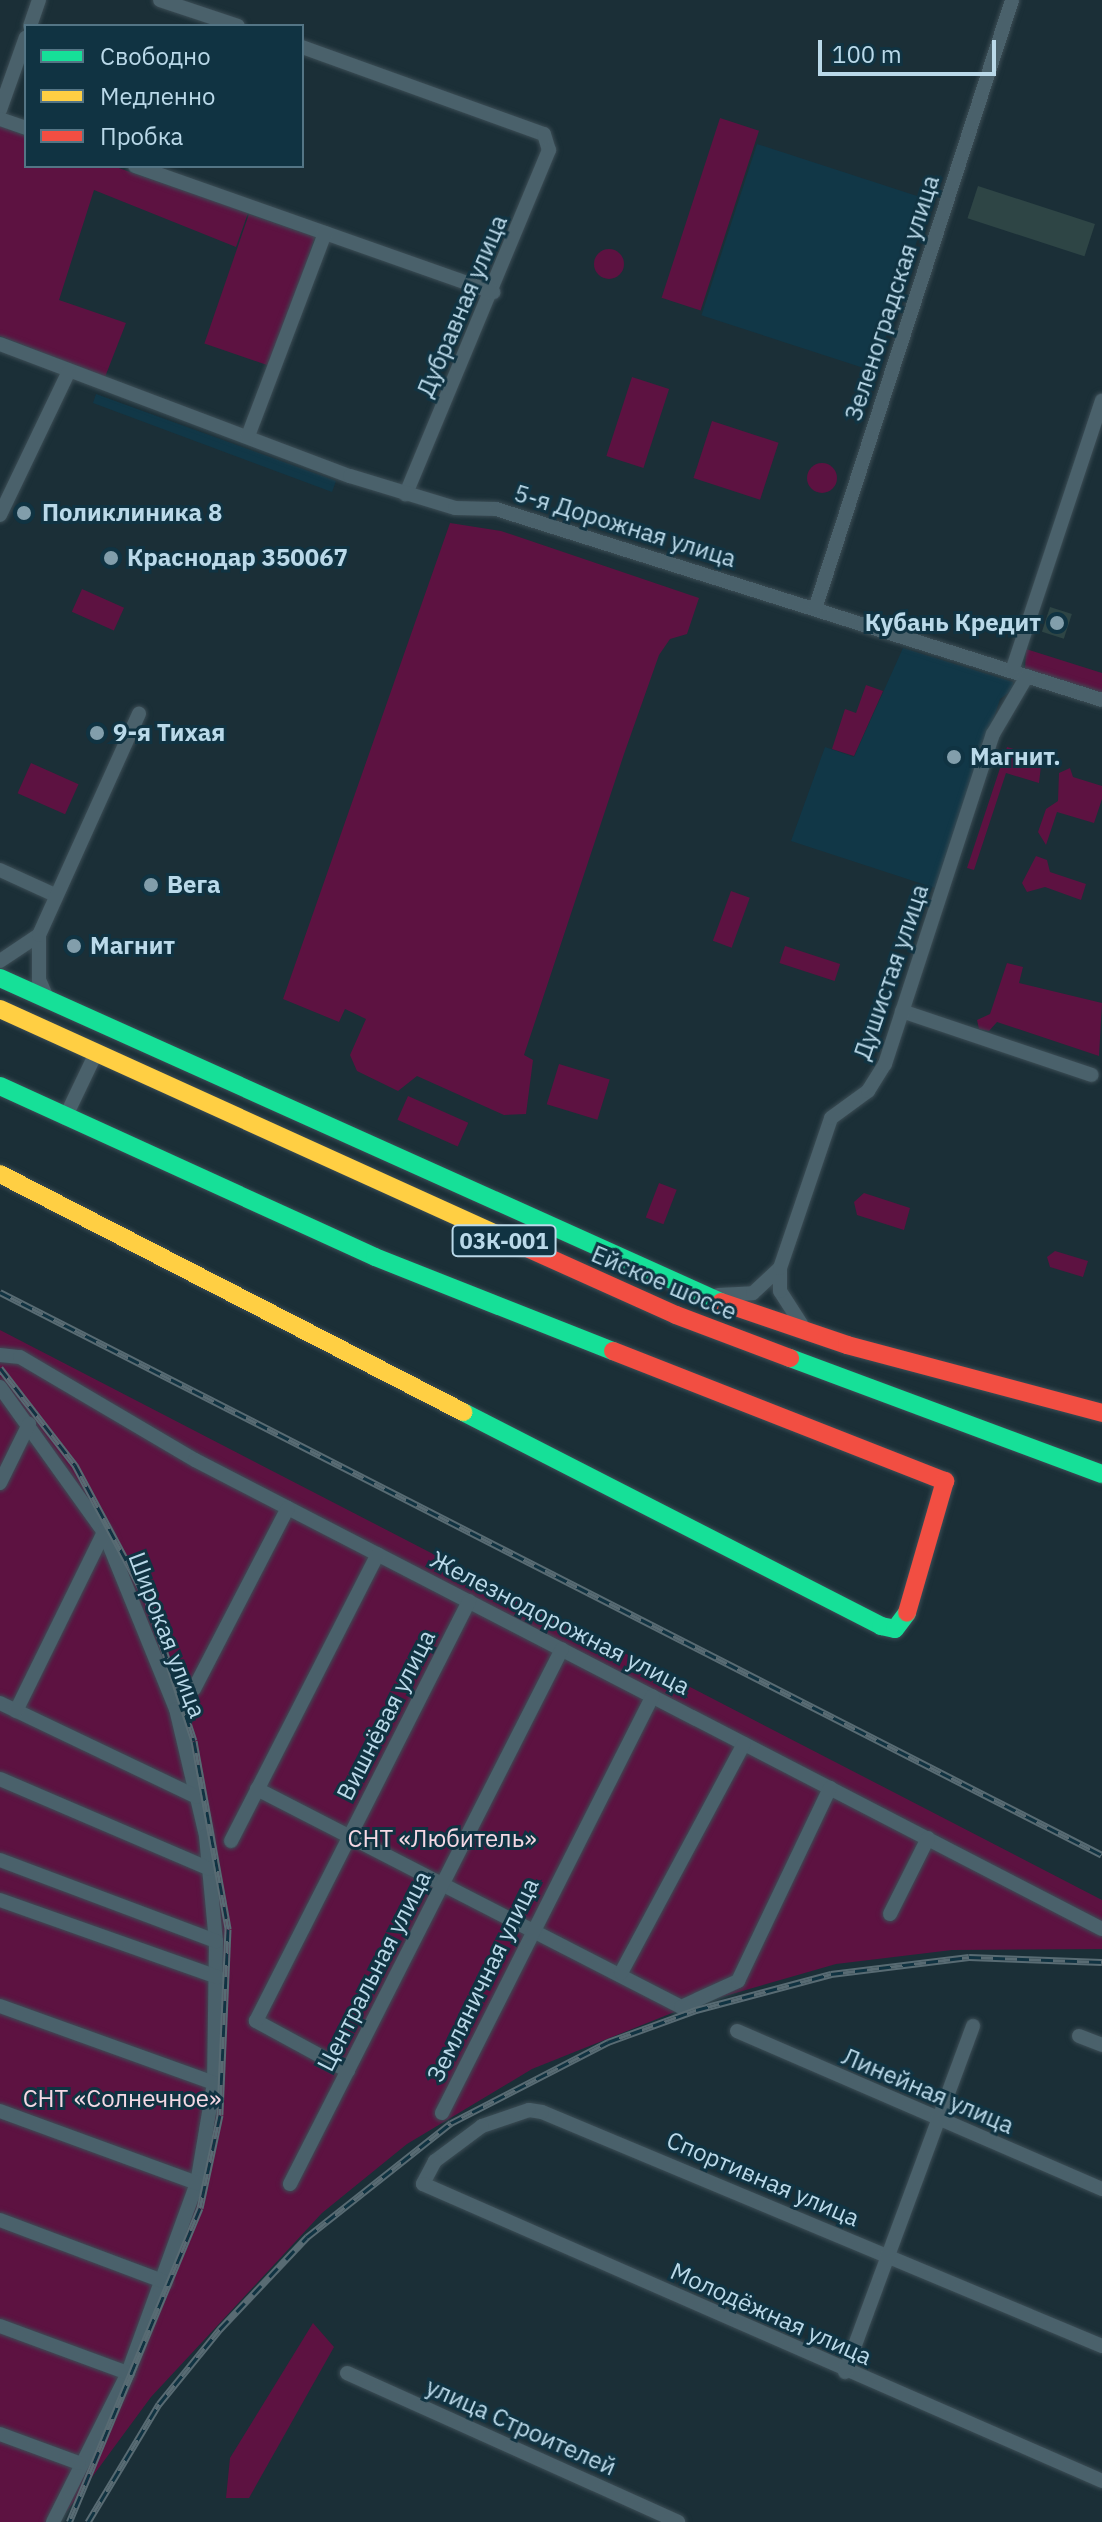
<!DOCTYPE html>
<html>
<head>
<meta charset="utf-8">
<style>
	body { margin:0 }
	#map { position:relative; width:1102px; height:2522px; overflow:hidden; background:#1b2f37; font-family:"IBM Plex Sans",sans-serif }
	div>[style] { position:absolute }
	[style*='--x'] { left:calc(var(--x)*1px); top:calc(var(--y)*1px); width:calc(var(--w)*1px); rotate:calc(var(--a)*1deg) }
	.built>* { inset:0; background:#113747; transform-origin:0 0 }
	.green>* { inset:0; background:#5d1241; transform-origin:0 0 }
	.round { border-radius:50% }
	.building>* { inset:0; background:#2e4545; transform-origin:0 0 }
	.roads { filter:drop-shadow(0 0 2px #3c4d55) drop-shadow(0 0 2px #3c4d55) }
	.street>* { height:14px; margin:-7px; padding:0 7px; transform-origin:7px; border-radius:7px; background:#4a616b }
	.fast>* { height:18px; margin:-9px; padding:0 9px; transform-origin:9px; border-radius:9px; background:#16e098 }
	.slow>* { height:18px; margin:-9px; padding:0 9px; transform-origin:9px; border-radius:9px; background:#ffcf43 }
	.jam>* { height:18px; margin:-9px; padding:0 9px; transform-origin:9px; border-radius:9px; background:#f24e42 }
	.rail>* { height:7px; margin-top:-3.5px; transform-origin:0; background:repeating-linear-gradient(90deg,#103342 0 12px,#586b73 0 24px); box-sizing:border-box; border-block:2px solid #586b73 }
	.dots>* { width:22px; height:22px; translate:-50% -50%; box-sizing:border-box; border:4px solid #103342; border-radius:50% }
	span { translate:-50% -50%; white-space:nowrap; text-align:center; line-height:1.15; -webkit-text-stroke:6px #103342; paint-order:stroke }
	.shield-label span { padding:2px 6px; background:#103342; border:2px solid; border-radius:6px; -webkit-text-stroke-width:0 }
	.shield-label { font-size:22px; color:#bad9e9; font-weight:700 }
	.street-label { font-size:24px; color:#bad9e9 }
	.poi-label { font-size:24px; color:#bad9e9; font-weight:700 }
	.left { translate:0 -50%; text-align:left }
	.right { translate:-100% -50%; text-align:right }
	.park-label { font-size:24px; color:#f5d8e4 }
	.legend { position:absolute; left:24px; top:24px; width:280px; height:144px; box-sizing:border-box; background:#103342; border:2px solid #547585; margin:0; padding:10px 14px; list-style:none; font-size:24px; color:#bad9e9 }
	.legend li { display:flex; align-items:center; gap:16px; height:40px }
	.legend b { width:40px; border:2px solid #547585 }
	.scale { position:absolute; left:818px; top:40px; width:178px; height:36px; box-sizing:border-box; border:4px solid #bad9e9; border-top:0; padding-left:10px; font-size:24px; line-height:28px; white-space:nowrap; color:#bad9e9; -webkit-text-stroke:6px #103342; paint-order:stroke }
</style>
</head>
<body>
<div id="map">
	<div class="built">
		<div style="left:757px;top:144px;width:182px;height:180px;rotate:18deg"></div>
		<div style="clip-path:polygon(96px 394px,336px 481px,332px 492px,93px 403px)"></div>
		<div style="clip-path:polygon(903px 648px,1013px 682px,1014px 689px,1000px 699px,938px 889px,791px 841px,825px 747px,854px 757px)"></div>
	</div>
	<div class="green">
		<div style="left:720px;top:118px;width:41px;height:189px;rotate:18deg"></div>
		<div style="clip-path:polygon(0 126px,26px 136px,26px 166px,113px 166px,248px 213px,236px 247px,94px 190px,59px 300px,126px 323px,105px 377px,0 336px)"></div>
		<div style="left:249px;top:214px;width:70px;height:137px;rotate:19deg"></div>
		<div class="round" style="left:594px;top:249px;width:30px;height:30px"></div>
		<div style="left:632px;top:377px;width:39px;height:83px;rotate:18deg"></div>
		<div style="left:712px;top:421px;width:70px;height:60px;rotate:18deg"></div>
		<div class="round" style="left:807px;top:463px;width:30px;height:30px"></div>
		<div style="clip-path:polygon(450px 523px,501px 531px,699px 598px,687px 634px,670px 639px,659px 655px,624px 754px,524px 1055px,533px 1060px,526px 1114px,504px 1115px,417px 1076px,398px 1091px,357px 1071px,350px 1055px,366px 1019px,345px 1009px,339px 1022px,283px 999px)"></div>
		<div style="left:82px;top:589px;width:46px;height:25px;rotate:24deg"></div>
		<div style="clip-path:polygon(1026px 649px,1102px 673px,1102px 696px,1025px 670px)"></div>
		<div style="clip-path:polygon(866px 685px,883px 691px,854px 756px,832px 749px,845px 709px,856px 713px)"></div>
		<div style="clip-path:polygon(1007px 747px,1042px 757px,1039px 783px,1006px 773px,974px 870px,967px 868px)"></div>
		<div style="left:31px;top:763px;width:52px;height:33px;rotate:24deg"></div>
		<div style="clip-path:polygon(1070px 768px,1073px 777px,1102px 786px,1102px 799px,1094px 823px,1057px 812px,1046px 845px,1038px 832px,1046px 809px,1058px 801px,1059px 773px)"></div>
		<div style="clip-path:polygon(1036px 856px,1047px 860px,1050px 872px,1086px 884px,1081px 900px,1045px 887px,1027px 892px,1022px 883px)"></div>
		<div style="left:731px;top:891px;width:20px;height:53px;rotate:20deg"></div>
		<div style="left:785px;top:946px;width:58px;height:18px;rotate:18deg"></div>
		<div style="clip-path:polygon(1007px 963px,1023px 967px,1019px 983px,1102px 1003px,1099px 1056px,997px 1022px,989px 1031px,979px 1029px,977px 1020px,990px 1014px)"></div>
		<div style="left:559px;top:1064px;width:53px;height:42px;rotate:17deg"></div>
		<div style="left:408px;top:1096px;width:66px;height:26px;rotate:24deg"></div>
		<div style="left:659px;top:1183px;width:19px;height:37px;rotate:21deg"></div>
		<div style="clip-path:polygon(864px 1193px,910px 1208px,904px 1230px,857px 1215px,854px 1202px)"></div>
		<div style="clip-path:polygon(1055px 1251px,1088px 1261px,1083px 1277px,1050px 1267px,1047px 1257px)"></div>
		<div style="clip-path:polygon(0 1330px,1102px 1900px,1102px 1949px,952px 1950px,836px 1964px,687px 2007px,532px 2069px,407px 2144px,322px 2213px,151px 2397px,59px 2522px,0 2522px)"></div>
		<div style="clip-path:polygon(313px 2323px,334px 2347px,249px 2498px,226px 2498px,230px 2458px)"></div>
	</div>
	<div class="building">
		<div style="left:978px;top:186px;width:123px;height:34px;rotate:18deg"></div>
		<div style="left:1050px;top:607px;width:23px;height:26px;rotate:18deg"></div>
	</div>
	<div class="roads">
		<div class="street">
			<div style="--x:160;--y:0;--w:82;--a:18.4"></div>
			<div style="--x:30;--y:26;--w:28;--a:-71"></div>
			<div style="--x:302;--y:47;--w:257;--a:19.8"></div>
			<div style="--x:544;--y:134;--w:17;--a:73"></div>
			<div style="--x:549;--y:150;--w:373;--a:112.6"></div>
			<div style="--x:0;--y:110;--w:77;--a:-70.4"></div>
			<div style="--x:0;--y:119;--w:28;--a:19"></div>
			<div style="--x:135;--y:166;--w:380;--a:19.4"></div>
			<div style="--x:0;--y:344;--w:374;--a:20.7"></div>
			<div style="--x:350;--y:476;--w:110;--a:16.9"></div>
			<div style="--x:455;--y:508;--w:41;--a:1.4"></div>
			<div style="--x:496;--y:509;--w:635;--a:17.49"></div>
			<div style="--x:248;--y:436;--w:217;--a:-69.2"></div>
			<div style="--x:0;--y:515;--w:160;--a:-64.4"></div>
			<div style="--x:815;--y:609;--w:640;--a:-72.07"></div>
			<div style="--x:1012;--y:671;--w:285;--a:-71.6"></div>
			<div style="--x:0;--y:870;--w:60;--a:24.4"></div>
			<div style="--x:0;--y:961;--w:47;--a:-33.7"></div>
			<div style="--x:48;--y:1000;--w:22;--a:-114"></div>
			<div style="--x:39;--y:980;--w:45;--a:-90"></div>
			<div style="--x:39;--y:935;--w:243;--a:-65.7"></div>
			<div style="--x:902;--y:1011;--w:200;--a:18.6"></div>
			<div style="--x:65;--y:1118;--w:72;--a:-64.5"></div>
			<div style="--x:718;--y:1295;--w:35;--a:-3"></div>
			<div style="--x:753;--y:1293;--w:37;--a:-43"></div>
			<div style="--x:805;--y:1330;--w:46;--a:-122.7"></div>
			<div style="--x:780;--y:1291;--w:23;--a:-90"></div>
			<div style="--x:780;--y:1268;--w:158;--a:-71.2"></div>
			<div style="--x:831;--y:1118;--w:46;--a:-36.1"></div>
			<div style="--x:868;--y:1091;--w:32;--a:-58"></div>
			<div style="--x:885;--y:1064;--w:347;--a:-71.9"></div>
			<div style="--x:993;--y:734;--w:67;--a:-59.6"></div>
			<div style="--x:0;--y:1355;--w:20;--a:6"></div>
			<div style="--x:20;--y:1357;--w:203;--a:30.5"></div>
			<div style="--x:195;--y:1460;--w:1021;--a:27.34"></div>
			<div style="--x:0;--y:1387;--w:178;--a:54.4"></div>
			<div style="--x:104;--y:1532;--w:191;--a:67.9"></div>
			<div style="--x:176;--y:1709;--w:130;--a:76.7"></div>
			<div style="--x:206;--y:1836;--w:105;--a:84.6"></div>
			<div style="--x:216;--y:1941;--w:142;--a:90.8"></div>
			<div style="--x:214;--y:2083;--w:101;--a:99.6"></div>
			<div style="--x:197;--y:2183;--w:202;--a:110"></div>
			<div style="--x:128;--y:2373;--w:167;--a:116.7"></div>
			<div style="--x:0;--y:1483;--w:66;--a:-63.8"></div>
			<div style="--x:194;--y:1689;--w:204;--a:-62.6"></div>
			<div style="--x:0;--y:1703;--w:218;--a:25.5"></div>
			<div style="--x:16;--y:1711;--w:199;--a:-63.8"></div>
			<div style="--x:0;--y:1779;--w:228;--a:23.2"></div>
			<div style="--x:257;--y:1789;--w:477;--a:27.2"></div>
			<div style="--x:681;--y:2007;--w:63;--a:-24.5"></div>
			<div style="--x:738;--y:1981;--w:214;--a:-64.5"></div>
			<div style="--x:231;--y:1841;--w:322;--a:-62.9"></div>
			<div style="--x:0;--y:1860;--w:231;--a:20.6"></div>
			<div style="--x:0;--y:1900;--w:231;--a:19.5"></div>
			<div style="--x:890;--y:1914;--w:85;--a:-63.4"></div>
			<div style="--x:621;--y:1973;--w:260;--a:-61.8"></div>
			<div style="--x:0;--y:2006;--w:227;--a:19.8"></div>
			<div style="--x:737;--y:2031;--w:398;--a:23.4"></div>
			<div style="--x:1079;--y:2036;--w:25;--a:21"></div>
			<div style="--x:348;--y:2071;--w:105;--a:-151.5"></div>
			<div style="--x:256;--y:2021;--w:471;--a:-63.1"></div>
			<div style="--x:0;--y:2111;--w:210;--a:20.1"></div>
			<div style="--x:442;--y:2113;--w:467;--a:-63.2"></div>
			<div style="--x:290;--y:2184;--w:600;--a:-63.05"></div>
			<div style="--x:0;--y:2220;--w:176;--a:20.6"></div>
			<div style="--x:0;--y:2326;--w:136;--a:20.2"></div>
			<div style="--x:1102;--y:2346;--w:607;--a:-157.32"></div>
			<div style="--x:542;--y:2112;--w:13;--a:-171"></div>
			<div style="--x:529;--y:2110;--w:50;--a:161.2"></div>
			<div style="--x:482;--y:2126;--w:59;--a:143.3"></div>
			<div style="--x:435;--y:2161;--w:26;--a:118"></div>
			<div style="--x:423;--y:2184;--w:741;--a:23.62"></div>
			<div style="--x:845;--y:2372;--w:369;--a:-69.7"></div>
			<div style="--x:347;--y:2373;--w:363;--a:24.2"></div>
			<div style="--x:0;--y:2434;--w:84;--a:20.2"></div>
		</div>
		<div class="fast">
			<div style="--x:0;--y:978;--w:790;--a:24.2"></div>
			<div style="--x:0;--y:1086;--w:412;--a:24.5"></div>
			<div style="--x:375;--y:1257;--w:256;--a:21.6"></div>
			<div style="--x:790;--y:1358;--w:333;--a:20.4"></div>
			<div style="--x:463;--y:1412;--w:470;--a:27.1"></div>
			<div style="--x:881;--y:1626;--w:14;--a:12"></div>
			<div style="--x:895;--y:1629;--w:20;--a:-53"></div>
		</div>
		<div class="slow">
			<div style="--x:0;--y:1009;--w:557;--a:24.4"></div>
			<div style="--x:0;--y:1174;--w:521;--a:27.2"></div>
		</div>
		<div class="jam">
			<div style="--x:507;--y:1239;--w:185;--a:24.2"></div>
			<div style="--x:676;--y:1315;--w:122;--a:20.7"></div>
			<div style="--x:721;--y:1302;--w:133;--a:18.8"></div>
			<div style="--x:847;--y:1345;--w:264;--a:14.9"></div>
			<div style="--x:613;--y:1351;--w:357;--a:21.4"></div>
			<div style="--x:945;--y:1481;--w:137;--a:106.1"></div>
		</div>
	</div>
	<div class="rail">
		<div style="--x:0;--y:1292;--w:1237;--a:27.06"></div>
		<div style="--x:0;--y:1368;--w:123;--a:52.3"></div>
		<div style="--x:75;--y:1465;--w:154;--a:61.8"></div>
		<div style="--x:148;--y:1601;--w:147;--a:71.8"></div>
		<div style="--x:194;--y:1741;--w:191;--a:79.7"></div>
		<div style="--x:228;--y:1929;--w:186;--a:92.5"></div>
		<div style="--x:220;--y:2115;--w:95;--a:102.1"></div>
		<div style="--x:200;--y:2208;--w:340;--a:112.6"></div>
		<div style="--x:88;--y:2522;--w:138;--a:-59"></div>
		<div style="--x:159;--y:2404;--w:97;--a:-50.9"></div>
		<div style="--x:220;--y:2329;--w:127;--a:-46.6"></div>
		<div style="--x:307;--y:2237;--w:184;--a:-38.4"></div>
		<div style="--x:451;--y:2123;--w:177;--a:-27.3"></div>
		<div style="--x:608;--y:2042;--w:94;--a:-20"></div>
		<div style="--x:696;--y:2010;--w:140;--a:-14.9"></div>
		<div style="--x:831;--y:1974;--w:139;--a:-7"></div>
		<div style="--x:969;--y:1957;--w:133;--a:2.2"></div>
	</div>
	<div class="dots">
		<div style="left:24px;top:513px;background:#829eab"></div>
		<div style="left:111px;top:558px;background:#829eab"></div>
		<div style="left:1057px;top:623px;background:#829eab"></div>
		<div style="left:97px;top:733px;background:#829eab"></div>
		<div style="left:954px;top:757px;background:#829eab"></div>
		<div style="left:151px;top:885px;background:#829eab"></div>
		<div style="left:74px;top:946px;background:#829eab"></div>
	</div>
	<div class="shield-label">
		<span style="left:504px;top:1241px">03К-001</span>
	</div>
	<div class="street-label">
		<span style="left:892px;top:298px;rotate:-72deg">Зеленоградская улица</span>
		<span style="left:462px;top:306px;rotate:-67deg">Дубравная улица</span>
		<span style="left:625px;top:526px;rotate:17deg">5-я Дорожная улица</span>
		<span style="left:891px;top:972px;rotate:-71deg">Душистая улица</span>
		<span style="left:664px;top:1283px;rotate:23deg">Ейское шоссе</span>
		<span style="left:560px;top:1623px;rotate:27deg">Железнодорожная улица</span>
		<span style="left:167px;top:1635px;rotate:69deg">Широкая улица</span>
		<span style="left:386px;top:1715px;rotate:-63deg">Вишнёвая улица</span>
		<span style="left:374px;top:1971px;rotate:-63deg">Центральная улица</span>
		<span style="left:483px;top:1980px;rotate:-64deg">Земляничная улица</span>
		<span style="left:928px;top:2091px;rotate:23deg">Линейная улица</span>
		<span style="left:763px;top:2179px;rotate:23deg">Спортивная улица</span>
		<span style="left:771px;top:2314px;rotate:24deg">Молодёжная улица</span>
		<span style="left:521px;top:2427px;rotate:24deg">улица Строителей</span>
	</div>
	<div class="poi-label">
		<span class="left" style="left:42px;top:513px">Поликлиника 8</span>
		<span class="left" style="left:127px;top:558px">Краснодар 350067</span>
		<span class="right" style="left:1041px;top:623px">Кубань Кредит</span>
		<span class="left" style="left:113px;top:733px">9-я Тихая</span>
		<span class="left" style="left:970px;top:757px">Магнит.</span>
		<span class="left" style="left:167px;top:885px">Вега</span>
		<span class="left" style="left:90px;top:946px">Магнит</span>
	</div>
	<div class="park-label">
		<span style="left:442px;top:1839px">СНТ «Любитель»</span>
		<span style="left:122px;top:2099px">СНТ «Солнечное»</span>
	</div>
	<ul class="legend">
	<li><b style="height:10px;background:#16e098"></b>Свободно</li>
	<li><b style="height:10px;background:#ffcf43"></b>Медленно</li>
	<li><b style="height:10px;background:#f24e42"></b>Пробка</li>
	</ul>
	<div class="scale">100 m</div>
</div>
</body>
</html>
